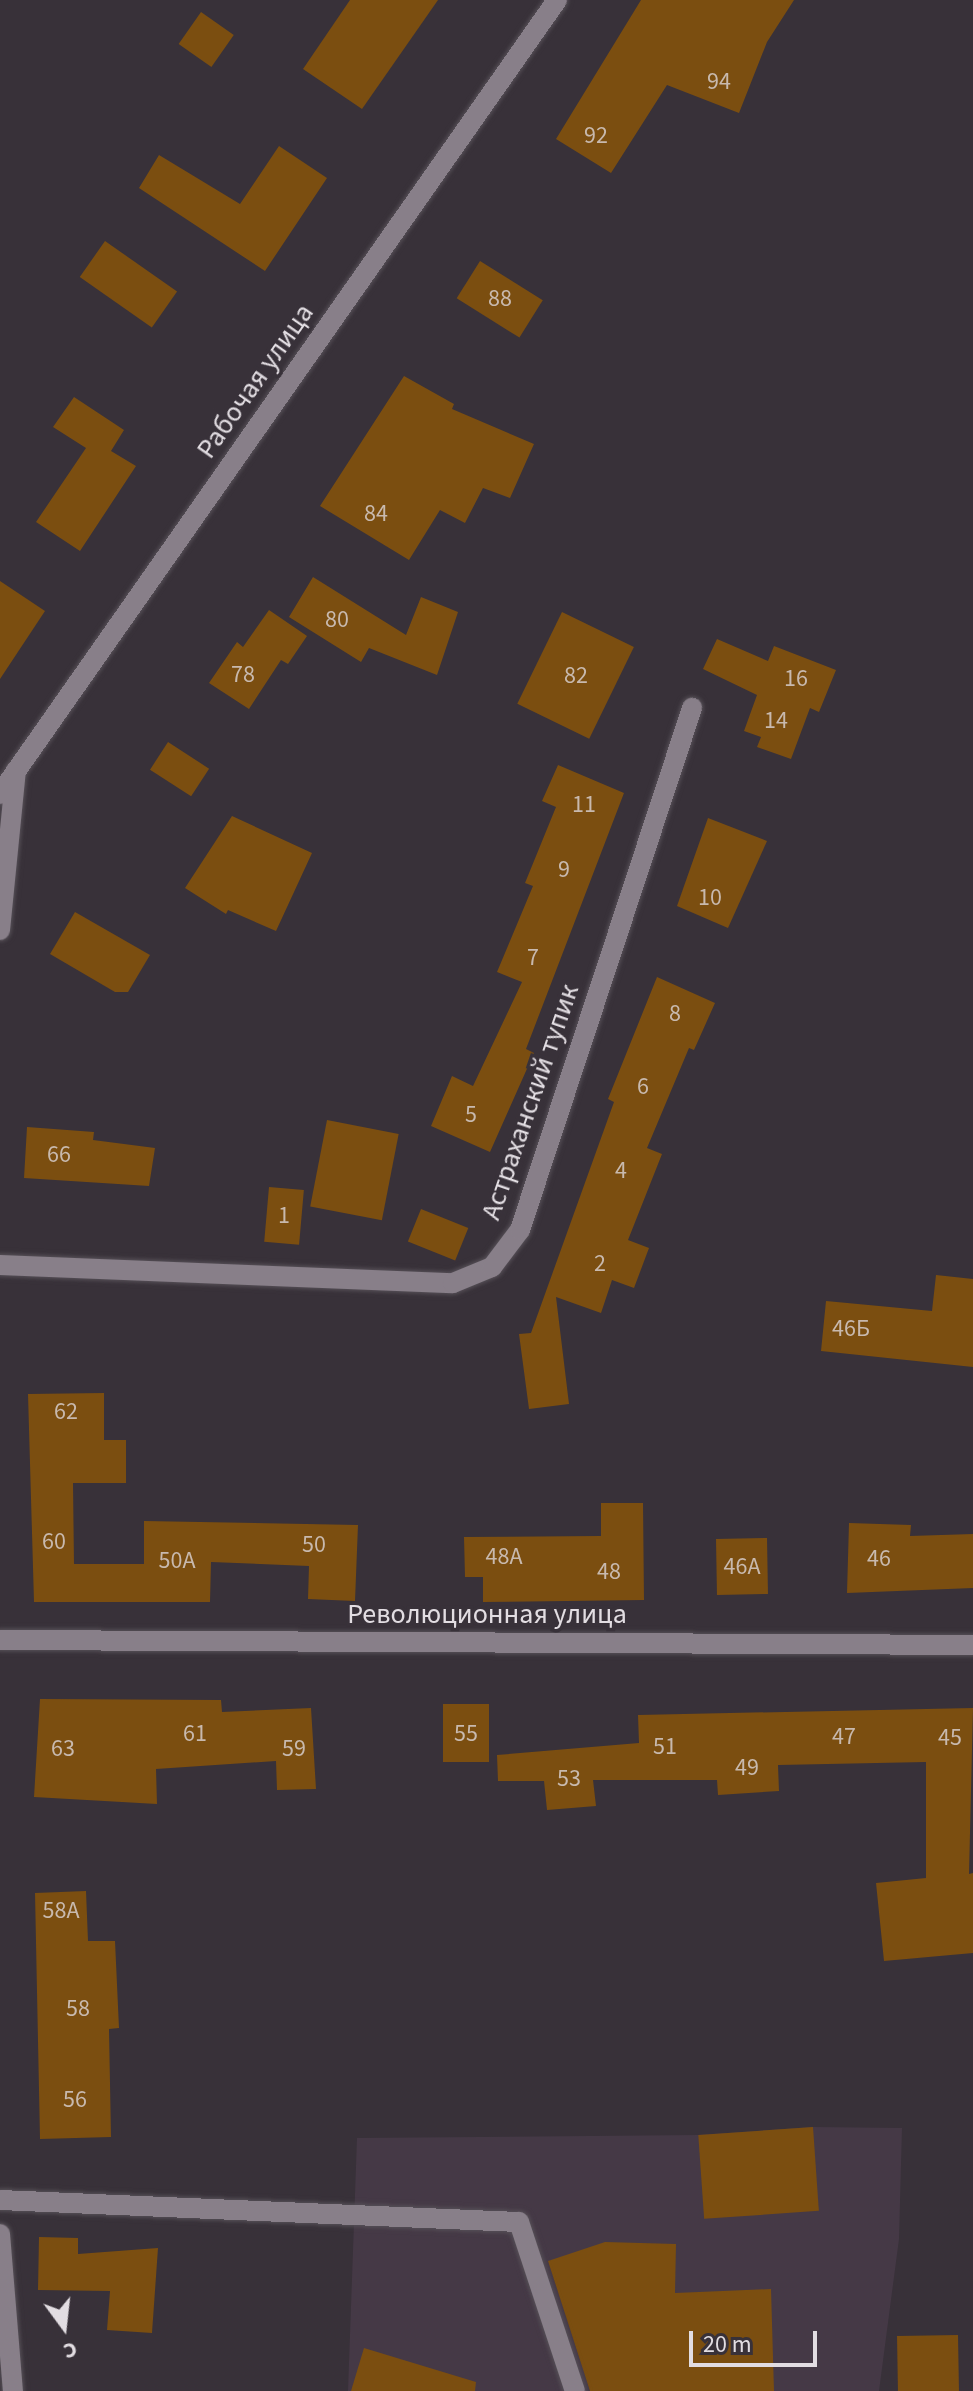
<!DOCTYPE html>
<html>
<head>
<meta charset="utf-8">
<style>
	body { margin:0 }
	#map { position:relative; width:973px; height:2391px; overflow:hidden; background:#383139; font-family:"Source Sans 3",sans-serif }
	div>[style] { position:absolute }
	[style*='--x'] { left:calc(var(--x)*1px); top:calc(var(--y)*1px); width:calc(var(--w)*1px); rotate:calc(var(--a)*1deg) }
	.built>* { inset:0; background:#453946 }
	.building>* { inset:0; background:#7b4e10; transform-origin:0 0 }
	.roads { filter:drop-shadow(0 0 2px #565057) drop-shadow(0 0 2px #565057) }
	.lane>* { height:20px; margin:-10px; padding:0 10px; transform-origin:10px; border-radius:10px; background:#887f89 }
	.street>* { height:20px; margin:-10px; padding:0 10px; transform-origin:10px; border-radius:10px; background:#887f89 }
	.secondary>* { height:20px; margin:-10px; padding:0 10px; transform-origin:10px; border-radius:10px; background:#887f89 }
	span { translate:-50% -50%; white-space:nowrap; text-align:center; line-height:1.15; -webkit-text-stroke:7px #383139; paint-order:stroke }
	.number-label { font-size:24px; color:#c8b9ae }
	.number-label span { -webkit-text-stroke-width:0 }
	.street-label { font-size:28px; color:#e2dde2 }
	.north { position:absolute; left:24px; top:2287px; width:80px; height:80px; -webkit-text-stroke:6px #383139; paint-order:stroke; rotate:165deg; font-size:22px; font-weight:700; line-height:32px; text-align:center; color:#e2dde2 }
	.north::after { content:''; display:block; margin:auto; width:28px; height:36px; background:#e2dde2; clip-path:polygon(50% 0,100% 100%,50% 72%,0 100%) }
	.scale { position:absolute; left:689px; top:2331px; width:128px; height:36px; box-sizing:border-box; border:4px solid #e2dde2; border-top:0; padding-left:10px; font-size:24px; line-height:28px; white-space:nowrap; color:#e2dde2; -webkit-text-stroke:6px #383139; paint-order:stroke }
</style>
</head>
<body>
<div id="map">
	<div class="built">
		<div style="clip-path:polygon(813px 2127px,902px 2128px,899px 2239px,879px 2391px,348px 2391px,357px 2138px,698px 2135px)"></div>
	</div>
	<div class="building">
		<div style="clip-path:polygon(350px 0,438px 0,362px 109px,303px 69px)"></div>
		<div style="clip-path:polygon(641px 0,794px 0,767px 42px,739px 113px,667px 85px,611px 173px,556px 139px)"></div>
		<div style="left:201px;top:12px;width:40px;height:39px;rotate:35deg"></div>
		<div style="clip-path:polygon(279px 146px,327px 178px,265px 271px,139px 188px,159px 155px,240px 204px)"></div>
		<div style="left:105px;top:241px;width:88px;height:44px;rotate:35deg"></div>
		<div style="left:480px;top:261px;width:74px;height:44px;rotate:32deg"></div>
		<div style="clip-path:polygon(404px 376px,454px 404px,452px 409px,534px 444px,510px 498px,483px 488px,465px 523px,440px 510px,409px 560px,320px 506px)"></div>
		<div style="clip-path:polygon(74px 397px,124px 430px,111px 451px,136px 466px,80px 551px,36px 522px,86px 448px,53px 427px)"></div>
		<div style="clip-path:polygon(313px 577px,406px 635px,421px 597px,458px 612px,437px 675px,369px 648px,361px 662px,289px 617px)"></div>
		<div style="clip-path:polygon(0 581px,45px 611px,0 679px)"></div>
		<div style="clip-path:polygon(269px 610px,307px 636px,288px 664px,281px 660px,249px 709px,209px 683px,237px 642px,243px 647px)"></div>
		<div style="left:562px;top:612px;width:80px;height:102px;rotate:26deg"></div>
		<div style="clip-path:polygon(717px 639px,768px 661px,774px 646px,836px 670px,819px 712px,810px 708px,791px 759px,757px 747px,761px 737px,744px 731px,757px 695px,703px 669px)"></div>
		<div style="left:168px;top:742px;width:49px;height:33px;rotate:33deg"></div>
		<div style="clip-path:polygon(558px 765px,624px 793px,526px 1049px,534px 1053px,490px 1152px,431px 1126px,452px 1076px,473px 1086px,522px 982px,497px 972px,533px 886px,525px 883px,556px 807px,542px 801px)"></div>
		<div style="clip-path:polygon(232px 816px,312px 853px,276px 931px,228px 910px,226px 914px,185px 888px)"></div>
		<div style="clip-path:polygon(708px 818px,767px 841px,728px 928px,677px 906px)"></div>
		<div style="clip-path:polygon(75px 912px,150px 955px,128px 992px,115px 992px,50px 954px)"></div>
		<div style="clip-path:polygon(657px 977px,715px 1003px,694px 1050px,689px 1048px,647px 1148px,662px 1154px,628px 1240px,649px 1248px,634px 1288px,612px 1280px,601px 1313px,556px 1297px,569px 1404px,529px 1409px,519px 1334px,531px 1333px,614px 1102px,608px 1099px)"></div>
		<div style="left:327px;top:1120px;width:73px;height:88px;rotate:11deg"></div>
		<div style="clip-path:polygon(27px 1127px,94px 1132px,93px 1140px,155px 1148px,149px 1186px,24px 1178px)"></div>
		<div style="left:269px;top:1187px;width:35px;height:55px;rotate:5deg"></div>
		<div style="left:421px;top:1209px;width:51px;height:35px;rotate:22deg"></div>
		<div style="clip-path:polygon(936px 1275px,973px 1279px,973px 1367px,821px 1351px,826px 1301px,932px 1311px)"></div>
		<div style="clip-path:polygon(104px 1393px,104px 1440px,126px 1440px,126px 1483px,73px 1483px,74px 1564px,144px 1564px,144px 1521px,358px 1525px,355px 1601px,308px 1599px,309px 1566px,211px 1562px,210px 1602px,34px 1602px,28px 1394px)"></div>
		<div style="clip-path:polygon(601px 1503px,643px 1503px,644px 1600px,483px 1602px,483px 1577px,465px 1577px,464px 1537px,601px 1536px)"></div>
		<div style="clip-path:polygon(849px 1523px,911px 1525px,910px 1536px,973px 1534px,973px 1588px,847px 1593px)"></div>
		<div style="left:767px;top:1538px;width:56px;height:51px;rotate:89deg"></div>
		<div style="clip-path:polygon(40px 1699px,221px 1700px,222px 1712px,311px 1708px,316px 1789px,277px 1790px,276px 1761px,156px 1769px,157px 1804px,34px 1797px)"></div>
		<div style="left:489px;top:1704px;width:58px;height:46px;rotate:90deg"></div>
		<div style="clip-path:polygon(973px 1708px,969px 1874px,973px 1873px,973px 1953px,884px 1961px,876px 1883px,926px 1878px,926px 1762px,778px 1765px,779px 1791px,718px 1795px,717px 1780px,593px 1780px,596px 1806px,547px 1810px,544px 1781px,498px 1781px,497px 1755px,639px 1743px,638px 1715px)"></div>
		<div style="clip-path:polygon(86px 1891px,88px 1941px,115px 1941px,119px 2028px,109px 2029px,111px 2137px,40px 2139px,35px 1893px)"></div>
		<div style="left:813px;top:2127px;width:84px;height:115px;rotate:86deg"></div>
		<div style="clip-path:polygon(39px 2237px,78px 2238px,78px 2254px,158px 2248px,152px 2333px,107px 2330px,110px 2291px,38px 2290px)"></div>
		<div style="clip-path:polygon(605px 2242px,676px 2244px,675px 2293px,771px 2289px,774px 2391px,590px 2391px,548px 2261px)"></div>
		<div style="left:958px;top:2335px;width:56px;height:61px;rotate:89deg"></div>
		<div style="clip-path:polygon(364px 2348px,476px 2382px,475px 2391px,351px 2391px)"></div>
	</div>
	<div class="roads">
		<div class="lane">
			<div style="--x:0;--y:2200;--w:519;--a:2.43"></div>
			<div style="--x:519;--y:2222;--w:178;--a:71.7"></div>
		</div>
		<div class="street">
			<div style="--x:0;--y:930;--w:160;--a:-84.3"></div>
			<div style="--x:0;--y:1265;--w:453;--a:2.3"></div>
			<div style="--x:453;--y:1283;--w:42;--a:-22.3"></div>
			<div style="--x:492;--y:1267;--w:46;--a:-52.9"></div>
			<div style="--x:520;--y:1230;--w:550;--a:-71.76"></div>
			<div style="--x:0;--y:1640;--w:973;--a:0.29"></div>
			<div style="--x:0;--y:2234;--w:158;--a:85.3"></div>
		</div>
		<div class="secondary">
			<div style="--x:0;--y:794;--w:970;--a:-54.95"></div>
		</div>
	</div>
	<div class="number-label">
		<span style="left:719px;top:82px">94</span>
		<span style="left:596px;top:136px">92</span>
		<span style="left:500px;top:299px">88</span>
		<span style="left:376px;top:514px">84</span>
		<span style="left:337px;top:620px">80</span>
		<span style="left:243px;top:675px">78</span>
		<span style="left:576px;top:676px">82</span>
		<span style="left:796px;top:679px">16</span>
		<span style="left:776px;top:721px">14</span>
		<span style="left:584px;top:805px">11</span>
		<span style="left:564px;top:870px">9</span>
		<span style="left:710px;top:898px">10</span>
		<span style="left:533px;top:958px">7</span>
		<span style="left:675px;top:1014px">8</span>
		<span style="left:643px;top:1087px">6</span>
		<span style="left:471px;top:1115px">5</span>
		<span style="left:59px;top:1155px">66</span>
		<span style="left:621px;top:1171px">4</span>
		<span style="left:284px;top:1216px">1</span>
		<span style="left:600px;top:1264px">2</span>
		<span style="left:851px;top:1329px">46Б</span>
		<span style="left:66px;top:1412px">62</span>
		<span style="left:54px;top:1542px">60</span>
		<span style="left:314px;top:1545px">50</span>
		<span style="left:504px;top:1557px">48А</span>
		<span style="left:879px;top:1559px">46</span>
		<span style="left:177px;top:1561px">50А</span>
		<span style="left:742px;top:1567px">46А</span>
		<span style="left:609px;top:1572px">48</span>
		<span style="left:195px;top:1734px">61</span>
		<span style="left:466px;top:1734px">55</span>
		<span style="left:844px;top:1737px">47</span>
		<span style="left:950px;top:1738px">45</span>
		<span style="left:665px;top:1747px">51</span>
		<span style="left:63px;top:1749px">63</span>
		<span style="left:294px;top:1749px">59</span>
		<span style="left:747px;top:1768px">49</span>
		<span style="left:569px;top:1779px">53</span>
		<span style="left:61px;top:1911px">58А</span>
		<span style="left:78px;top:2009px">58</span>
		<span style="left:75px;top:2100px">56</span>
	</div>
	<div class="street-label">
		<span style="left:255px;top:381px;rotate:-55deg">Рабочая улица</span>
		<span style="left:530px;top:1102px;rotate:-71deg">Астраханский тупик</span>
		<span style="left:487px;top:1614px">Революционная улица</span>
	</div>
	<div class="north">С</div>
	<div class="scale">20 m</div>
</div>
</body>
</html>
